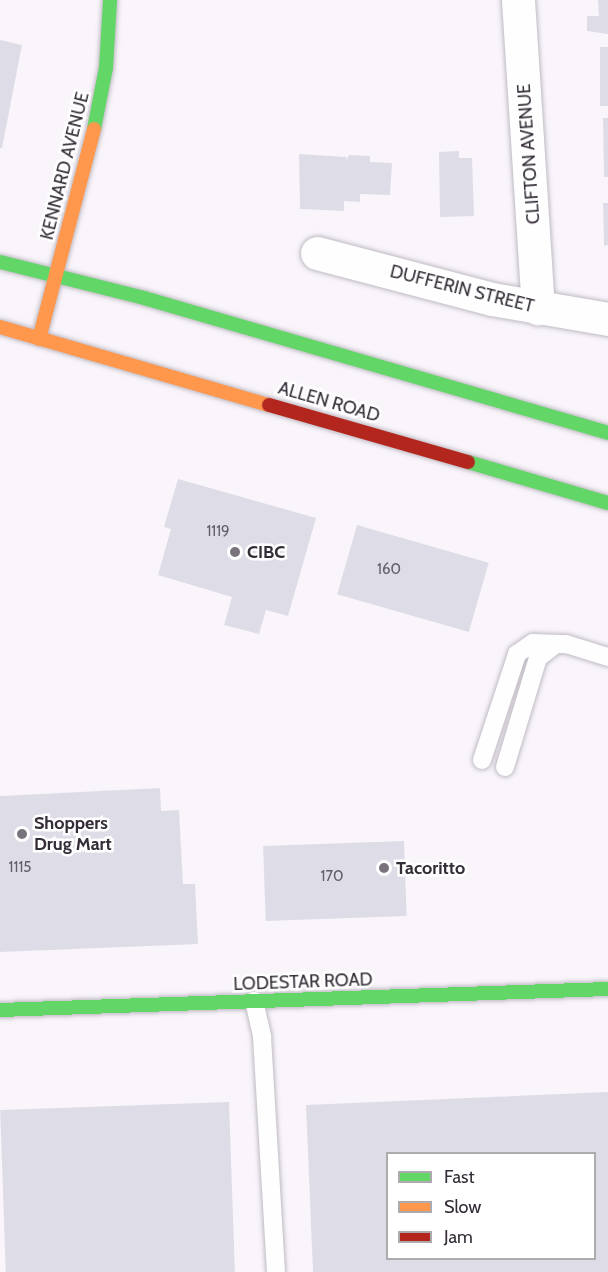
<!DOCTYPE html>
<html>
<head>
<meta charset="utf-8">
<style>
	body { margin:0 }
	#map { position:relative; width:608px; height:1272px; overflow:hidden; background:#f9f5fb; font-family:Cabin,sans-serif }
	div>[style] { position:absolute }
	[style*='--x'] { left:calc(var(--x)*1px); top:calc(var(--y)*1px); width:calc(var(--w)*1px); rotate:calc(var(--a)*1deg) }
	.building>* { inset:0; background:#dedde7; transform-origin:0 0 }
	.roads { filter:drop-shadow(0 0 2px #c0bbc3) drop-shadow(0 0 2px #c0bbc3) }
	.lane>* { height:18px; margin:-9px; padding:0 9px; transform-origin:9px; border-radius:9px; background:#fefefe }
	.street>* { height:33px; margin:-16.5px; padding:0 16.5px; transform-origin:16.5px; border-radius:16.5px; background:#fefefe }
	.fast>* { height:14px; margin:-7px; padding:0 7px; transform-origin:7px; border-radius:7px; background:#63d668 }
	.slow>* { height:14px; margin:-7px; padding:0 7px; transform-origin:7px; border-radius:7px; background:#ff974d }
	.jam>* { height:14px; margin:-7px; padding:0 7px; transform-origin:7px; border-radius:7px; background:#b3261e }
	.dots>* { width:16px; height:16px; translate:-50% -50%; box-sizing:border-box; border:3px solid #fff; border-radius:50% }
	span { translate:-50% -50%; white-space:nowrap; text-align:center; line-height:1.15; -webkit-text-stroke:5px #fff; paint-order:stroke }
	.number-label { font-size:15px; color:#625d68 }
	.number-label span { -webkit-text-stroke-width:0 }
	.street-label { font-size:18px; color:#342d38 }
	.poi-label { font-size:18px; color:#342d38; font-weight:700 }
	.left { translate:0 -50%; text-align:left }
	.legend { position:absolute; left:386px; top:1152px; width:210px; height:108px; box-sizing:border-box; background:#fff; border:2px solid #aeabaf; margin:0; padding:8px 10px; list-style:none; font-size:18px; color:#342d38 }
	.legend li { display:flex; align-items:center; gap:12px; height:30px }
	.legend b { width:30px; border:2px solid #aeabaf }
</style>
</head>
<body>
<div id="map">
	<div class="building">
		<div style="clip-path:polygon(598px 0,608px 0,608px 34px,587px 31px,587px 16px,599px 16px)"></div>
		<div style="clip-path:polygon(0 40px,22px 45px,2px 148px,0 148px)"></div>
		<div style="left:600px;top:47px;width:8px;height:59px"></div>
		<div style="clip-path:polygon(603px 118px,608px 118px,608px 177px,604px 177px)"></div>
		<div style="clip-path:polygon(459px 151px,459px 158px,472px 158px,474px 216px,440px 217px,439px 152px)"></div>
		<div style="clip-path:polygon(299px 154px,346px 157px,346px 160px,349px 155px,370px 156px,370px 162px,392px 163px,390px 195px,360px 194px,360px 202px,344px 201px,344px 211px,300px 209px)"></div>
		<div style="clip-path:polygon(603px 203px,608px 203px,608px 245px,604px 246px)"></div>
		<div style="clip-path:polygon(178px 479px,316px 518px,288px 616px,266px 610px,259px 634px,224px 625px,232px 597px,158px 575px,171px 529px,164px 527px)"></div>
		<div style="left:357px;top:525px;width:137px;height:72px;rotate:16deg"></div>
		<div style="clip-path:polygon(160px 788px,161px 811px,179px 810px,183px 884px,195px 884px,198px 944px,0 952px,0 796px)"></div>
		<div style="left:404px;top:841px;width:75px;height:141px;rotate:88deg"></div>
		<div style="clip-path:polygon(evenodd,608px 1092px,608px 1272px,313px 1272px,306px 1105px,608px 1092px,388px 1154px,594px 1154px,594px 1258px,388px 1258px,388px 1154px)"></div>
		<div style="left:229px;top:1102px;width:170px;height:229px;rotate:88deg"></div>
	</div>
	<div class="roads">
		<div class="lane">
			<div style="--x:482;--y:760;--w:112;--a:-71.7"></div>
			<div style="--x:517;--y:654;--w:19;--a:-35"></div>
			<div style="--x:533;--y:643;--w:33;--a:2"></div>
			<div style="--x:566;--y:644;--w:44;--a:17.2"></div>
			<div style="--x:505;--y:767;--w:114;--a:-73.2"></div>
			<div style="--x:538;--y:658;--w:23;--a:-38"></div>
			<div style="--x:254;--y:1001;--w:37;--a:77"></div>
			<div style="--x:262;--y:1037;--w:235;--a:86.6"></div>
		</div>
		<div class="street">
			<div style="--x:518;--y:0;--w:309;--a:86.3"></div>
			<div style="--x:317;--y:253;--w:181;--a:14.7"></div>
			<div style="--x:492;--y:299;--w:118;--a:9.8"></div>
		</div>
		<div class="fast">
			<div style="--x:94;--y:129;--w:62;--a:-78.9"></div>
			<div style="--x:106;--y:68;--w:68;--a:-86.6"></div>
			<div style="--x:0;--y:262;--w:148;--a:14"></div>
			<div style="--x:144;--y:298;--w:483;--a:16.2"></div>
			<div style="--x:468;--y:462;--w:146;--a:16.3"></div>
			<div style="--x:0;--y:1010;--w:608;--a:-1.98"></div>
		</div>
		<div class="slow">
			<div style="--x:0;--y:327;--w:280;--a:16.2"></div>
			<div style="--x:39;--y:339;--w:217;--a:-75.3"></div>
		</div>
		<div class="jam">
			<div style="--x:269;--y:405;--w:207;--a:16"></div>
		</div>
	</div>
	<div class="dots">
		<div style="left:235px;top:552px;background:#79737c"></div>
		<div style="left:22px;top:834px;background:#79737c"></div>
		<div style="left:384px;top:868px;background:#79737c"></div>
	</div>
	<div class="number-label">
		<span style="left:218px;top:532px">1119</span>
		<span style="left:389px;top:570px">160</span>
		<span style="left:20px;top:868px">1115</span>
		<span style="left:332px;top:877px">170</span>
	</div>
	<div class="street-label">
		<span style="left:529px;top:154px;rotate:-94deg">CLIFTON AVENUE</span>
		<span style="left:65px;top:166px;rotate:-76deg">KENNARD AVENUE</span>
		<span style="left:462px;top:289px;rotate:14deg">DUFFERIN STREET</span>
		<span style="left:329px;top:402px;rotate:16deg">ALLEN ROAD</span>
		<span style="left:303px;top:982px;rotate:-2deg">LODESTAR ROAD</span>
	</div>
	<div class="poi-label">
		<span class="left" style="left:247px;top:552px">CIBC</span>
		<span class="left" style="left:34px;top:834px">Shoppers<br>Drug Mart</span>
		<span class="left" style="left:396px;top:868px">Tacoritto</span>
	</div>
	<ul class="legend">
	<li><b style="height:8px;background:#63d668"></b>Fast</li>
	<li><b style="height:8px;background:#ff974d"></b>Slow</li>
	<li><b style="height:8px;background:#b3261e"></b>Jam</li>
	</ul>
</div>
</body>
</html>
